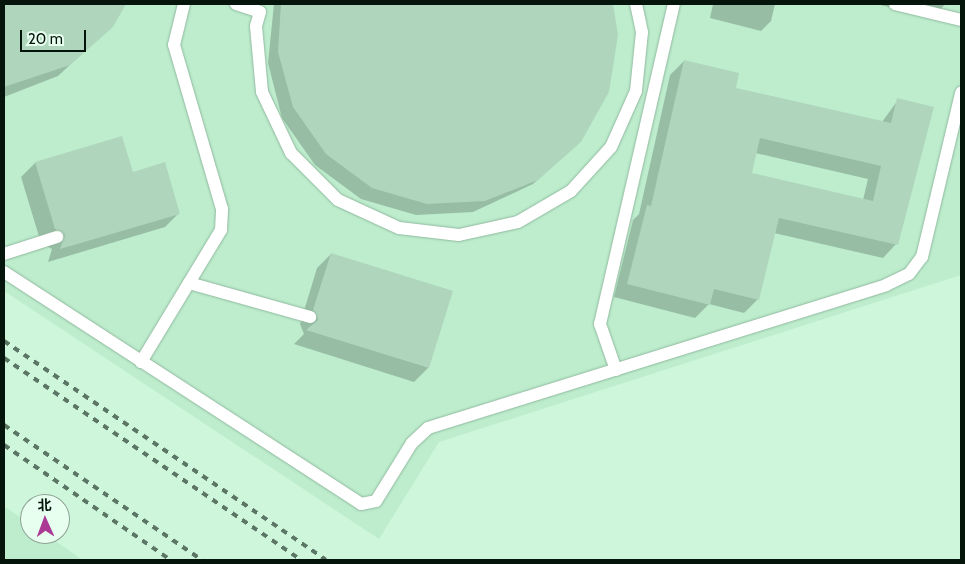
<!DOCTYPE html>
<html>
<head>
<meta charset="utf-8">
<style>
	body { margin:0 }
	#map { position:relative; width:965px; height:564px; overflow:hidden; background:#cef6db; font-family:Cabin,"Noto Sans SC",sans-serif }
	div>[style] { position:absolute }
	[style*='--x'] { left:calc(var(--x)*1px); top:calc(var(--y)*1px); width:calc(var(--w)*1px); rotate:calc(var(--a)*1deg) }
	.built>* { inset:0; background:#bdedcd }
	.shadow>* { inset:0; background:#0003 }
	.building>* { inset:0; background:#afd6bc }
	.roads { filter:drop-shadow(0 0 1px #91b89f) drop-shadow(0 0 1px #91b89f) }
	.lane>* { height:12px; margin:-6px; padding:0 6px; transform-origin:6px; border-radius:6px; background:#fff }
	.rail>* { height:4px; margin-top:-2px; transform-origin:0; background:repeating-linear-gradient(90deg,#5c7665 0 6px,transparent 0 12px) }
	span { translate:-50% -50%; white-space:nowrap; text-align:center; line-height:1.15; -webkit-text-stroke:4px #e7ffef; paint-order:stroke }
	.frame { position:absolute; inset:0; border:5px solid #06150c; pointer-events:none }
	.north { position:absolute; left:20px; top:494px; width:50px; height:50px; box-sizing:border-box; background:#e7ffef; border:1px solid #8da194; border-radius:50%; rotate:358deg; font-size:14px; font-weight:700; line-height:20px; text-align:center; color:#06150c }
	.north::after { content:''; display:block; margin:auto; width:18px; height:22px; background:#ab3a95; clip-path:polygon(50% 0,100% 100%,50% 72%,0 100%) }
	.scale { position:absolute; left:20px; top:30px; width:66px; height:22px; box-sizing:border-box; border:2px solid #06150c; border-top:0; padding-left:6px; font-size:15px; line-height:18px; white-space:nowrap; color:#06150c; -webkit-text-stroke:4px #e7ffef; paint-order:stroke }
</style>
</head>
<body>
<div id="map">
	<div class="built">
		<div style="clip-path:polygon(4px 4px,961px 4px,961px 275px,439px 442px,379px 539px,4px 291px)"></div>
		<div style="clip-path:polygon(4px 506px,30px 524px,30px 534px,45px 534px,83px 560px,4px 560px)"></div>
	</div>
	<div class="shadow">
		<div style="clip-path:polygon(4px 4px,124px 4px,112px 26px,58px 76px,4px 97px)"></div>
		<div style="clip-path:polygon(274px 4px,612px 4px,617px 35px,572px 148px,533px 184px,473px 212px,416px 215px,361px 199px,315px 165px,282px 118px,268px 63px)"></div>
		<div style="clip-path:polygon(713px 4px,775px 4px,771px 21px,761px 31px,710px 18px)"></div>
		<div style="clip-path:polygon(876px 4px,945px 4px,934px 17px)"></div>
		<div style="clip-path:polygon(evenodd,684px 61px,734px 89px,882px 122px,898px 100px,896px 244px,883px 258px,774px 233px,758px 299px,744px 313px,709px 304px,695px 318px,614px 297px,633px 220px,639px 214px,670px 75px,684px 61px,755px 153px,868px 179px,863px 200px,751px 174px,755px 153px)"></div>
		<div style="clip-path:polygon(35px 163px,132px 173px,179px 213px,165px 227px,48px 262px,52px 249px,41px 243px,21px 177px)"></div>
		<div style="clip-path:polygon(331px 254px,452px 291px,428px 368px,414px 382px,294px 344px,304px 334px,300px 324px,317px 268px)"></div>
	</div>
	<div class="building">
		<div style="clip-path:polygon(4px 4px,126px 4px,113px 27px,70px 65px,4px 87px)"></div>
		<div style="clip-path:polygon(281px 4px,613px 4px,618px 35px,609px 92px,581px 142px,538px 180px,485px 201px,427px 204px,372px 188px,326px 154px,293px 107px,278px 52px)"></div>
		<div style="clip-path:polygon(evenodd,684px 60px,739px 73px,736px 88px,891px 123px,897px 98px,934px 107px,898px 245px,779px 218px,759px 300px,714px 289px,710px 305px,627px 284px,647px 205px,651px 206px,684px 60px,760px 138px,881px 166px,873px 201px,752px 173px,760px 138px)"></div>
		<div style="clip-path:polygon(122px 136px,133px 172px,165px 162px,180px 214px,60px 249px,65px 235px,55px 229px,35px 162px)"></div>
		<div style="clip-path:polygon(331px 253px,453px 291px,429px 368px,306px 330px,318px 320px,313px 310px)"></div>
	</div>
	<div class="roads">
		<div class="lane">
			<div style="--x:236;--y:4;--w:25;--a:18"></div>
			<div style="--x:260;--y:12;--w:15;--a:106"></div>
			<div style="--x:256;--y:26;--w:66;--a:84.8"></div>
			<div style="--x:262;--y:92;--w:68;--a:64.6"></div>
			<div style="--x:291;--y:153;--w:66;--a:45"></div>
			<div style="--x:338;--y:200;--w:67;--a:24.7"></div>
			<div style="--x:399;--y:228;--w:60;--a:6.7"></div>
			<div style="--x:459;--y:235;--w:60;--a:-12.4"></div>
			<div style="--x:518;--y:222;--w:61;--a:-30.3"></div>
			<div style="--x:571;--y:191;--w:59;--a:-47.7"></div>
			<div style="--x:611;--y:147;--w:61;--a:-65.9"></div>
			<div style="--x:636;--y:91;--w:59;--a:-84.2"></div>
			<div style="--x:642;--y:32;--w:29;--a:-102"></div>
			<div style="--x:895;--y:4;--w:68;--a:13.6"></div>
			<div style="--x:4;--y:254;--w:56;--a:-17.8"></div>
			<div style="--x:4;--y:272;--w:426;--a:33"></div>
			<div style="--x:361;--y:504;--w:15;--a:-11"></div>
			<div style="--x:376;--y:501;--w:68;--a:-58.2"></div>
			<div style="--x:412;--y:443;--w:22;--a:-43"></div>
			<div style="--x:428;--y:428;--w:480;--a:-17.3"></div>
			<div style="--x:886;--y:285;--w:25;--a:-26"></div>
			<div style="--x:909;--y:274;--w:21;--a:-53"></div>
			<div style="--x:922;--y:257;--w:169;--a:-76.6"></div>
			<div style="--x:189;--y:283;--w:126;--a:15.7"></div>
			<div style="--x:141;--y:362;--w:154;--a:-58.8"></div>
			<div style="--x:221;--y:230;--w:21;--a:-87"></div>
			<div style="--x:222;--y:209;--w:171;--a:-106.3"></div>
			<div style="--x:174;--y:45;--w:42;--a:-76.3"></div>
			<div style="--x:616;--y:370;--w:49;--a:-109.2"></div>
			<div style="--x:600;--y:324;--w:328;--a:-77"></div>
		</div>
	</div>
	<div class="rail">
		<div style="--x:4;--y:341;--w:389;--a:34.2"></div>
		<div style="--x:4;--y:358;--w:359;--a:34.2"></div>
		<div style="--x:4;--y:425;--w:240;--a:34.3"></div>
		<div style="--x:4;--y:445;--w:203;--a:34.6"></div>
	</div>
	<div class="frame"></div>
	<div class="north">北</div>
	<div class="scale">20 m</div>
</div>
</body>
</html>
